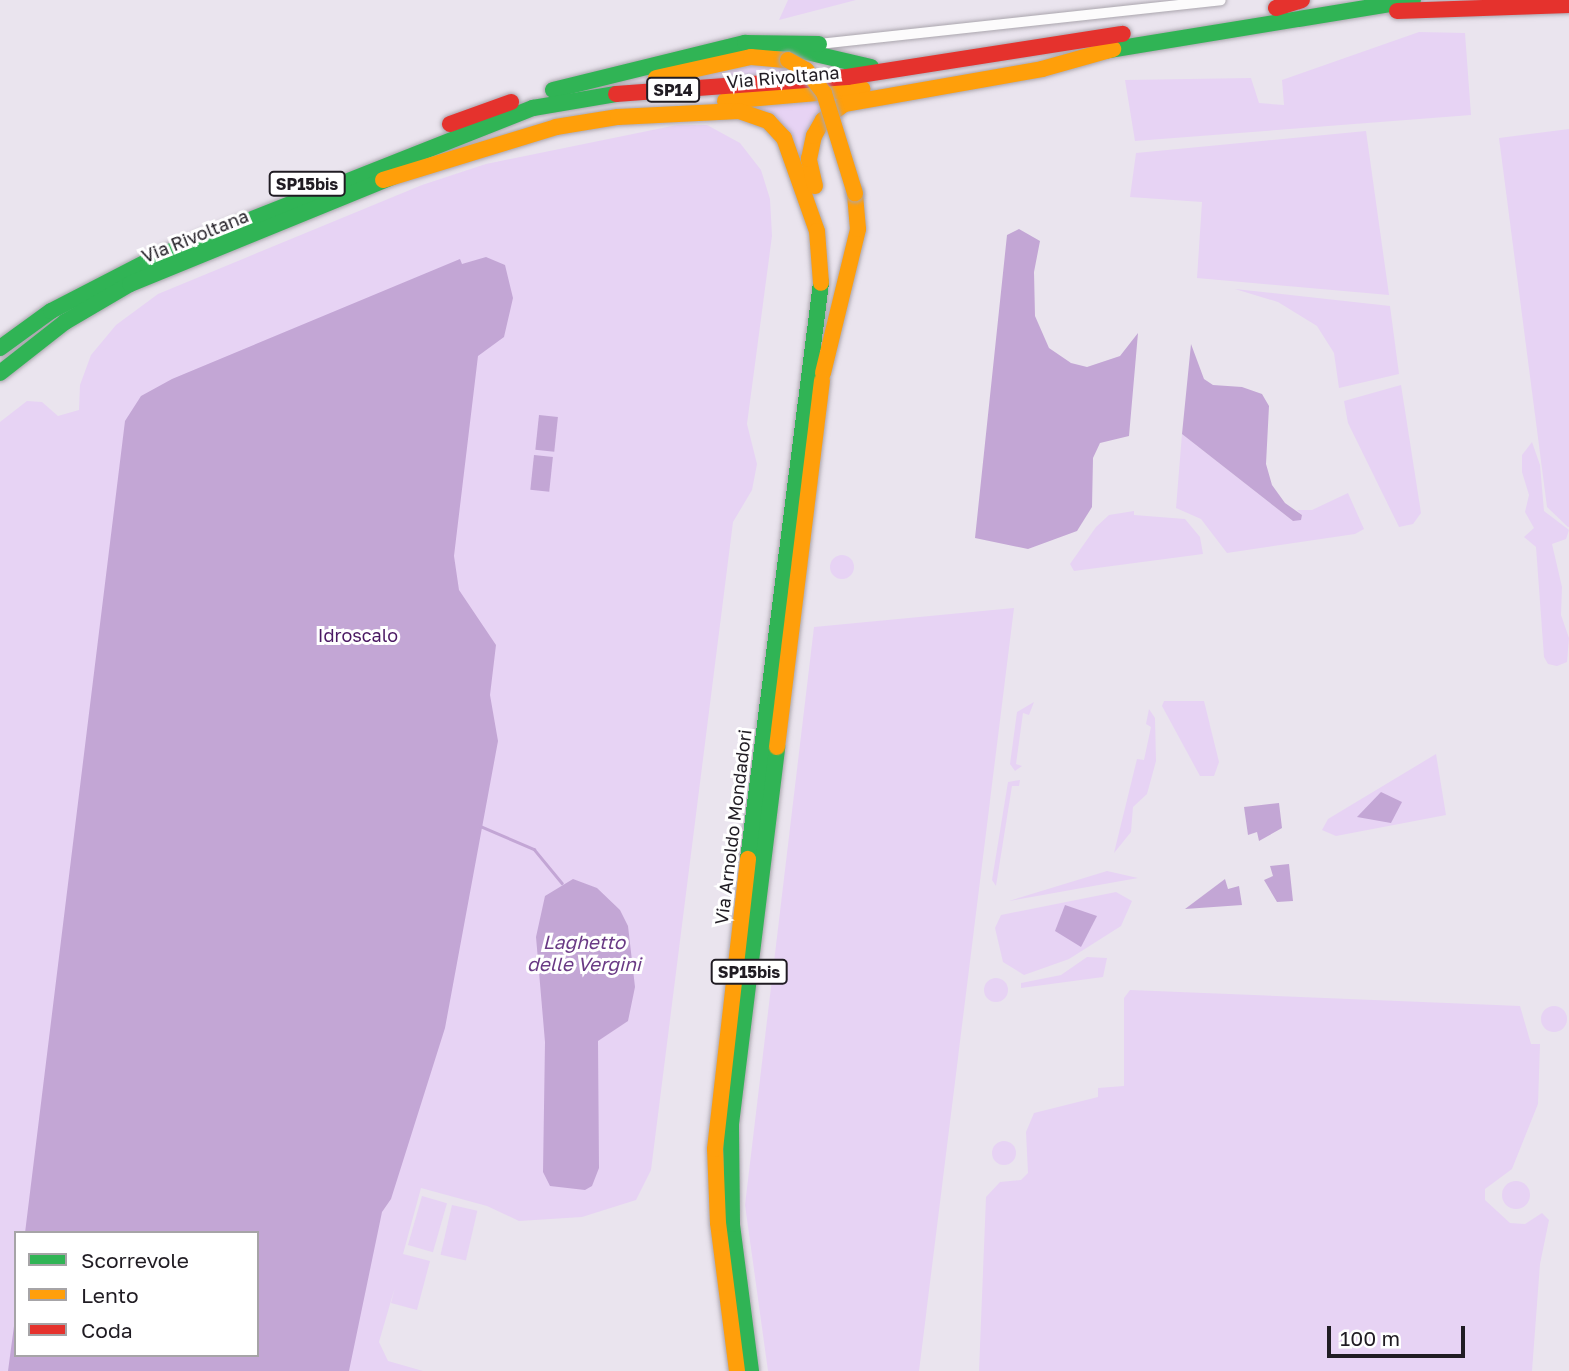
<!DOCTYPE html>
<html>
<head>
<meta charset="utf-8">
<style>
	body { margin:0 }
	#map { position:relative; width:1569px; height:1371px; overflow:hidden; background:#eae4ee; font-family:"Golos Text",sans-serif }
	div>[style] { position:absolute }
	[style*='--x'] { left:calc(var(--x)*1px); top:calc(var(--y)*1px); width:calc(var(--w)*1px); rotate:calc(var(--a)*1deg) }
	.green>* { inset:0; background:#e7d3f4; transform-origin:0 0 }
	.round { border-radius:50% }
	.water>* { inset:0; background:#c3a6d5; transform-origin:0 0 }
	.stream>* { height:2.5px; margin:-1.25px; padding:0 1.25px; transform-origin:1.25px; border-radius:1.25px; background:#c3a6d5 }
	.roads { filter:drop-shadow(0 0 2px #aaa5ad) drop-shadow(0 0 2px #aaa5ad) }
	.street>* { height:10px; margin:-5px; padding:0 5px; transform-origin:5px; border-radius:5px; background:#fcfbfc }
	.fast>* { height:16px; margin:-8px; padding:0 8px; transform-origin:8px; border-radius:8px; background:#30b455 }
	.slow>* { height:16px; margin:-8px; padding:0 8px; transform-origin:8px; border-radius:8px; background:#ff9f0a }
	.jam>* { height:16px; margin:-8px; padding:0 8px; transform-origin:8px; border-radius:8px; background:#e5322d }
	.bridges { filter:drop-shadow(0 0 2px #aaa5ad) drop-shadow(0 0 2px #aaa5ad) }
	.slow-bridge>* { height:16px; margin:-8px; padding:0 8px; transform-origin:8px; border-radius:8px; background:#ff9f0a }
	span { translate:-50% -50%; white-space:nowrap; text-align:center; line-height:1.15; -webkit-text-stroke:6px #fff; paint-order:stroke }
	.shield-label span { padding:2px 5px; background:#fff; border:2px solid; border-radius:5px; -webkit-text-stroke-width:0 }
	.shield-label { font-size:16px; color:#201c23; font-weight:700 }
	.street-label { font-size:18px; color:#201c23 }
	.park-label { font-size:18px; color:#4b1963 }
	.water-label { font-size:19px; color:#6a3a85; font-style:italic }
	.legend { position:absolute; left:14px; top:1231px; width:245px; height:126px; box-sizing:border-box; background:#fff; border:2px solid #a6a4a7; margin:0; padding:9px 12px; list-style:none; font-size:21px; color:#201c23 }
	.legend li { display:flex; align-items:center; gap:14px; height:35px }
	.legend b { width:35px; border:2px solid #a6a4a7 }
	.scale { position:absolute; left:1327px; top:1326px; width:138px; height:32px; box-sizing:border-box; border:4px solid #201c23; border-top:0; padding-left:9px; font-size:21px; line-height:24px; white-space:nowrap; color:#201c23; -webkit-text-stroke:5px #fff; paint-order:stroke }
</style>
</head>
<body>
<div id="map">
	<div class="green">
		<div style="clip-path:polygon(788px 0,856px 0,779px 20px)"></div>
		<div style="clip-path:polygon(1419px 32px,1465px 33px,1471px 115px,1135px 141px,1125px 80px,1251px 78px,1259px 103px,1284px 105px,1282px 80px)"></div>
		<div style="clip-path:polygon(769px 62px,798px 73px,681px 81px)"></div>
		<div style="clip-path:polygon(818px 100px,821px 106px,806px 166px,752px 108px)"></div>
		<div style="clip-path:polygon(evenodd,677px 125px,707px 125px,740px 143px,761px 170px,770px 199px,772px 236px,747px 424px,757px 464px,752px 490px,733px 522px,651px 1170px,636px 1200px,582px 1217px,519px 1221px,487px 1206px,421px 1188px,403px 1254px,430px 1261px,417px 1310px,391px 1303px,395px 1287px,379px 1342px,388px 1361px,423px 1371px,0 1371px,0 422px,27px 401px,42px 402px,58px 416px,79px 410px,80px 385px,91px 355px,116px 325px,158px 294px,422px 185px,486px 164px,677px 125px,16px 1233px,257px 1233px,257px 1355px,16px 1355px,16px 1233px)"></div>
		<div style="clip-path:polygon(1569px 129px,1569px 527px,1568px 527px,1547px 507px,1499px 138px)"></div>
		<div style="clip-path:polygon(1366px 131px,1389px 295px,1197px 278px,1202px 202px,1130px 197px,1136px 153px)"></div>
		<div style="clip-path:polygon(1235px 289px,1390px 306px,1399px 374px,1339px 388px,1334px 353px,1317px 326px,1278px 302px)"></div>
		<div style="clip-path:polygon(1401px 385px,1421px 513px,1413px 524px,1399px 527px,1348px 423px,1344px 401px)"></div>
		<div style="clip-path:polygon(1182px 434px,1293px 521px,1302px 515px,1297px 510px,1312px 510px,1348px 493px,1364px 529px,1355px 534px,1227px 553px,1201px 519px,1176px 508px)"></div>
		<div style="clip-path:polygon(1532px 442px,1540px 465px,1544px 511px,1569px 530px,1566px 539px,1552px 544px,1562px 587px,1561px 615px,1569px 638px,1567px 662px,1557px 666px,1548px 664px,1544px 657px,1536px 547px,1524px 537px,1534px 528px,1525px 512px,1529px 495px,1522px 472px,1522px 455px)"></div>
		<div style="clip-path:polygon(1134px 511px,1134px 515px,1185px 519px,1200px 537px,1203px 554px,1074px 571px,1070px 564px,1096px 527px,1109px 515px)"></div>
		<div class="round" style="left:830px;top:555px;width:24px;height:24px"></div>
		<div style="clip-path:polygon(1014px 608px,919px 1371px,768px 1371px,745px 1205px,814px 627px)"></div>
		<div style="clip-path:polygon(1164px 701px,1204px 701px,1219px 762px,1214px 776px,1200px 776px,1162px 706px)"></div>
		<div style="clip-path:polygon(1034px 702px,1029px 715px,1023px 713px,1016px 764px,1022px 766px,1015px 771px,1010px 764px,1017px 712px)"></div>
		<div style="clip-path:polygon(1149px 709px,1155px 718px,1156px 761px,1147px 794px,1133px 807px,1131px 832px,1114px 853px,1137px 759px,1144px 760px,1151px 727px,1146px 724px)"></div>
		<div style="clip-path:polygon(1436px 754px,1446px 815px,1336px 836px,1322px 830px,1328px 819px)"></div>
		<div style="clip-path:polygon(1020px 780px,1019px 786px,1012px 786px,996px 886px,992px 880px,1008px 782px)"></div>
		<div style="clip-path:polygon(1107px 871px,1138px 878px,1009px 901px)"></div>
		<div style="clip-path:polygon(1116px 892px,1132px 901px,1121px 926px,1069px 959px,1024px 975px,1003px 962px,995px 928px,1001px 915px)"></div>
		<div style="clip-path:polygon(1087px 957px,1107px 958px,1103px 977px,1021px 988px,1021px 983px,1061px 975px)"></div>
		<div class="round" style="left:984px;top:978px;width:24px;height:24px"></div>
		<div style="clip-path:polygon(1130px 990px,1520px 1006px,1531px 1044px,1540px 1044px,1538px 1104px,1512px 1169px,1485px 1189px,1485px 1200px,1510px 1223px,1525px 1224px,1542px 1213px,1549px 1220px,1540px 1264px,1532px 1371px,979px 1371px,986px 1197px,1000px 1182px,1021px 1180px,1028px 1173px,1026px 1132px,1034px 1113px,1098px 1097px,1098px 1088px,1124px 1086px,1124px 998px)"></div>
		<div class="round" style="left:1541px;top:1006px;width:26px;height:26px"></div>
		<div class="round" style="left:992px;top:1141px;width:24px;height:24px"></div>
		<div class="round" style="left:1502px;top:1181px;width:28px;height:28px"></div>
		<div style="left:422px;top:1196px;width:26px;height:51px;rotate:16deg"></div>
		<div style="left:452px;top:1205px;width:26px;height:51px;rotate:13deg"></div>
	</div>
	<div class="water">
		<div style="clip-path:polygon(1019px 229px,1040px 241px,1034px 272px,1035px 316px,1049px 348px,1071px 363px,1087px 367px,1120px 356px,1138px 333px,1129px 436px,1100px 443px,1093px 458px,1092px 507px,1077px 531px,1028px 549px,975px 538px,1007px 235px)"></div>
		<div style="clip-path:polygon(486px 257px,505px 265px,513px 298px,504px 337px,478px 356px,454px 556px,459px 590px,496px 645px,490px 695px,498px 741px,445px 1028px,391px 1199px,382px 1212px,349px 1371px,8px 1371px,16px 1311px,16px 1355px,257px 1355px,257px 1233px,25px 1233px,125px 421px,141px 396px,172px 379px,460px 259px,462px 264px)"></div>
		<div style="clip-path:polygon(1191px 344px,1204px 379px,1213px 385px,1242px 387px,1262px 394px,1269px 406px,1266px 464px,1272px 485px,1285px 503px,1302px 515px,1301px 520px,1293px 521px,1182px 434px)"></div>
		<div style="left:539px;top:415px;width:19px;height:35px;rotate:6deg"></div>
		<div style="left:534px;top:455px;width:19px;height:35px;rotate:6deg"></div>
		<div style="clip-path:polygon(1381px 792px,1402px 802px,1391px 823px,1357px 817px)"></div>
		<div style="clip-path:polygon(1279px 803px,1282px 828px,1259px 841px,1257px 832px,1248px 835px,1244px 807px)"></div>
		<div style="clip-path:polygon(1289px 864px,1293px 901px,1277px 902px,1264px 880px,1273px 876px,1270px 866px)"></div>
		<div style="clip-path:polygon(573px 879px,597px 888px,620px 910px,628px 926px,635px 987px,628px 1021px,598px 1041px,599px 1168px,592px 1186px,585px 1190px,550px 1186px,543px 1172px,545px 1042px,536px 937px,545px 896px)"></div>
		<div style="clip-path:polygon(1225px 879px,1228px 889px,1239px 886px,1242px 905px,1185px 909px)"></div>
		<div style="clip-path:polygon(1065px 905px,1097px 916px,1081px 947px,1055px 931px)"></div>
	</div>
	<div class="stream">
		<div style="--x:480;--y:826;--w:59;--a:23.1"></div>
		<div style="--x:534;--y:849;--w:44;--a:50.5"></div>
	</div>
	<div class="roads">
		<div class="street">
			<div style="--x:819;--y:44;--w:404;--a:-6.2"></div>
		</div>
		<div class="fast">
			<div style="--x:798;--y:50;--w:75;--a:13.1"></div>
			<div style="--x:1103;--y:51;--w:314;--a:-9.3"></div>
			<div style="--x:553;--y:90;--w:198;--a:-13.8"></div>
			<div style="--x:745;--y:43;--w:74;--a:0.8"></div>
			<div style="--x:0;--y:348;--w:63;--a:-36"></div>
			<div style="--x:51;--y:311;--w:116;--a:-27.2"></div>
			<div style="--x:154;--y:258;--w:408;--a:-21.6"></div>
			<div style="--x:533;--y:108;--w:84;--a:-9.6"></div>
			<div style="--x:0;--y:373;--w:83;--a:-38.1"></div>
			<div style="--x:65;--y:322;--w:75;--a:-30.3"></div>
			<div style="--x:130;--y:284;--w:285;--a:-22.2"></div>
			<div style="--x:748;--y:859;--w:581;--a:-82.78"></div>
			<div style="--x:751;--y:1371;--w:148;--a:-97.4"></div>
			<div style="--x:732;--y:1224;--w:100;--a:-90.6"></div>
			<div style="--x:731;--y:1124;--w:380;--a:-83"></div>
		</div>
		<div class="slow">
			<div style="--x:656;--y:78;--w:97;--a:-12.5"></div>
			<div style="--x:751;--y:57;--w:37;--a:5"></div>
			<div style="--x:725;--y:101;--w:138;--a:-5"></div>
			<div style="--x:383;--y:180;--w:181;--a:-17"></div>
			<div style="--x:556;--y:127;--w:63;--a:-9.2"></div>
			<div style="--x:618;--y:117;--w:121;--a:-2.8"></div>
			<div style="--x:739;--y:111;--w:31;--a:19"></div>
			<div style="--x:768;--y:121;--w:23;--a:47"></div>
			<div style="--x:784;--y:138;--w:99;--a:70.5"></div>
			<div style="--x:817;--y:231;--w:52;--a:85.6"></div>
			<div style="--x:815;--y:186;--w:28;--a:-103"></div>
			<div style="--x:809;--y:159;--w:24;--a:-78"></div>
			<div style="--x:814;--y:136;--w:18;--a:-61"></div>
			<div style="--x:823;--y:120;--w:26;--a:-37"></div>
			<div style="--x:844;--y:104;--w:201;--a:-10"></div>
			<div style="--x:1042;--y:69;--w:74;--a:-15.7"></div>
			<div style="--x:823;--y:373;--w:148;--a:-76.3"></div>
			<div style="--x:858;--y:229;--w:36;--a:-95"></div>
			<div style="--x:777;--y:747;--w:369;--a:-83"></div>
			<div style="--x:737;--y:1371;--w:149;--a:-97.3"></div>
			<div style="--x:718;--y:1223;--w:74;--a:-92.3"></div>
			<div style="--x:715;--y:1149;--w:292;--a:-83.5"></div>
		</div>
		<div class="jam">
			<div style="--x:1276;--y:8;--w:27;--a:-17"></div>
			<div style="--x:1397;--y:11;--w:172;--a:-2"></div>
			<div style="--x:616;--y:94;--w:232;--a:-4.2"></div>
			<div style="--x:847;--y:77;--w:279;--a:-8.9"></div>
			<div style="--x:450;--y:124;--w:65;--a:-19.8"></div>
		</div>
	</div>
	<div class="bridges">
		<div class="slow-bridge">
			<div style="--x:788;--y:60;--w:21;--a:29"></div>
			<div style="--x:806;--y:70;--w:29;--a:52"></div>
			<div style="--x:824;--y:93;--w:105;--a:72.8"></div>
		</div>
	</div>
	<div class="shield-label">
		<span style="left:673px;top:90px">SP14</span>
		<span style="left:307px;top:184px">SP15bis</span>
		<span style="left:749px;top:972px">SP15bis</span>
	</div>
	<div class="street-label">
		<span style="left:783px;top:77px;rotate:-5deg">Via Rivoltana</span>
		<span style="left:195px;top:236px;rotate:-22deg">Via Rivoltana</span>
		<span style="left:733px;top:827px;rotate:-83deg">Via Arnoldo Mondadori</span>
	</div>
	<div class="park-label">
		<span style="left:358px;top:635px">Idroscalo</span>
	</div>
	<div class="water-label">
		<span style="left:584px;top:953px">Laghetto<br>delle Vergini</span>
	</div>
	<ul class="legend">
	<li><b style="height:9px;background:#30b455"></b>Scorrevole</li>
	<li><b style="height:9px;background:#ff9f0a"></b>Lento</li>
	<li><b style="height:9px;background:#e5322d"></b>Coda</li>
	</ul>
	<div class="scale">100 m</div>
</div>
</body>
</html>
